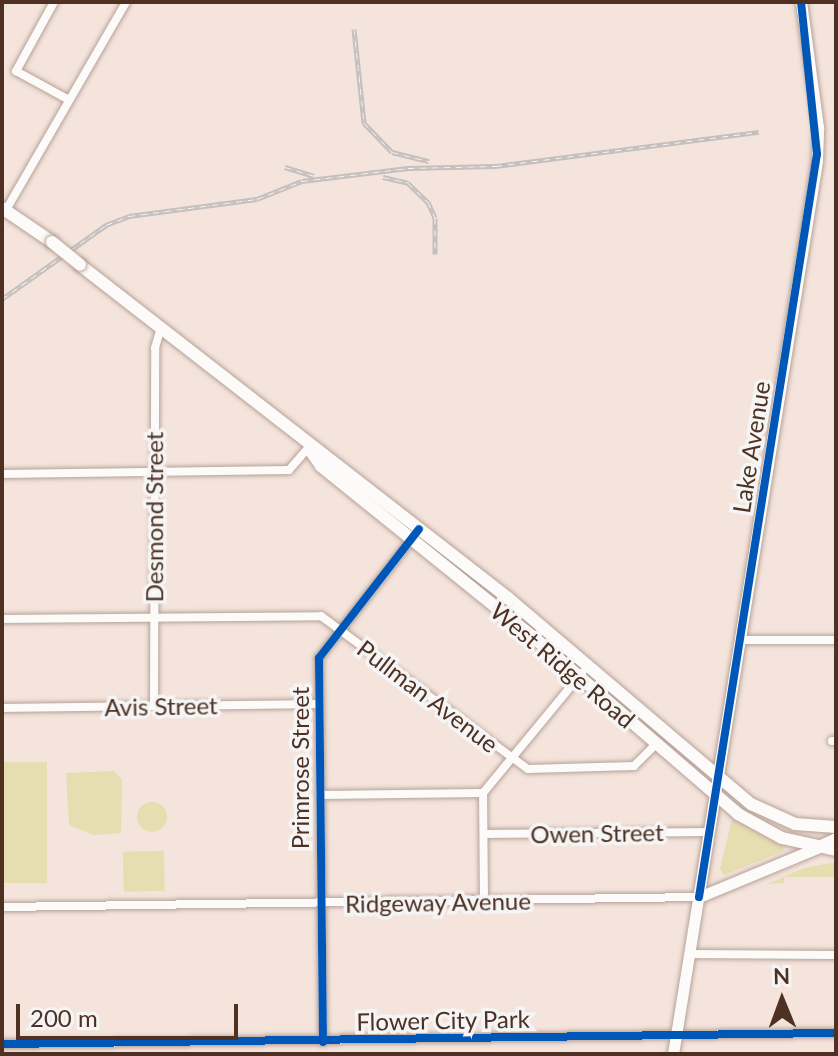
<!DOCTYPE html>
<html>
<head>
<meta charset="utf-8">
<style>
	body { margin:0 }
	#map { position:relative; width:838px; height:1056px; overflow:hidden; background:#f4e4dc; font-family:Lato,sans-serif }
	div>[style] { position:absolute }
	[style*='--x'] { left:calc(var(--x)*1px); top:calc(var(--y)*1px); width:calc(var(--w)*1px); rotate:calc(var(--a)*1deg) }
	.green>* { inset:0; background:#e6ddb1; transform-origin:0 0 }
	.round { border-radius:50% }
	.roads { filter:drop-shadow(0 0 2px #b6a298) drop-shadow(0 0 2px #b6a298) }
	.minor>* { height:8px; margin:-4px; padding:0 4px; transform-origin:4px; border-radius:4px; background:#fdfbfa }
	.major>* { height:11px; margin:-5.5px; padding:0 5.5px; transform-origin:5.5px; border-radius:5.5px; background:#fdfbfa }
	.highway>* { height:12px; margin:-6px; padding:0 6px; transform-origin:6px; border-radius:6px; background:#fdfbfa }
	.rail>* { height:5px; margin-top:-2.5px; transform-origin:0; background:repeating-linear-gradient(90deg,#f5f5f5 0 6px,#c5bfbd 0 12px); box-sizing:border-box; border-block:2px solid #c5bfbd }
	.bridges { filter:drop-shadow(0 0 2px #b6a298) drop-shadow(0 0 2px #b6a298) }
	.highway-bridge>* { height:12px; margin:-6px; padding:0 6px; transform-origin:6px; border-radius:6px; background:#fdfbfa }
	.cycleway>* { height:8px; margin:-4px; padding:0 4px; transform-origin:4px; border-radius:4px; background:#0057b8 }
	span { translate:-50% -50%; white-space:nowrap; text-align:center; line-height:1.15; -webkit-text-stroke:7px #f5f5f5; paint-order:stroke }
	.street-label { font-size:24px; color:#4e3123 }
	.frame { position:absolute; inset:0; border:4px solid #4e3123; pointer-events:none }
	.north { position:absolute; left:742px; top:960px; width:80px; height:80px; -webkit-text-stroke:6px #f5f5f5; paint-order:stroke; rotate:359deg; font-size:22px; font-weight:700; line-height:32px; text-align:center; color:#4e3123 }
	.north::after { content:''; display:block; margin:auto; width:28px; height:36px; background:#4e3123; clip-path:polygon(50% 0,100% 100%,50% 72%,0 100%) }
	.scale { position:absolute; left:16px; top:1004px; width:222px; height:36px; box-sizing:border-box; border:4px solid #4e3123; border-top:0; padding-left:10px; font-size:24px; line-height:28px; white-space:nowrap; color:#4e3123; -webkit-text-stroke:6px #f5f5f5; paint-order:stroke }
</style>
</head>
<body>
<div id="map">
	<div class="green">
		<div style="left:2px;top:762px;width:45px;height:121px"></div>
		<div style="clip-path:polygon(114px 771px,122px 780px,121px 833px,93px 835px,69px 825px,66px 773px)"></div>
		<div class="round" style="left:137px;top:802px;width:30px;height:30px"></div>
		<div style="clip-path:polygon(732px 819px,783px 846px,784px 851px,724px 875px,720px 869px)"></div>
		<div style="left:164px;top:851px;width:40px;height:41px;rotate:89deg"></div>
		<div style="clip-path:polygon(836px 862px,836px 877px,784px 877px,784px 883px,767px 884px,804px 868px)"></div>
	</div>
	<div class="roads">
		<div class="minor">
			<div style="--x:54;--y:2;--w:79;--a:118.8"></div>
			<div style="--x:16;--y:71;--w:60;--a:28.7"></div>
			<div style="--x:6;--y:210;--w:240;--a:-60"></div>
			<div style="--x:2;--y:474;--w:287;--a:-0.8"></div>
			<div style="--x:289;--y:470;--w:30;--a:-49"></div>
			<div style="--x:2;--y:619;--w:319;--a:-0.5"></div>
			<div style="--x:321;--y:616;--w:257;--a:36.5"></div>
			<div style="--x:528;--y:769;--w:106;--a:-1.6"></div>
			<div style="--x:634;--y:766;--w:31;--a:-45"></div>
			<div style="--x:742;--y:640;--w:94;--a:0"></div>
			<div style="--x:154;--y:706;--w:358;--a:-89.8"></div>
			<div style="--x:155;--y:348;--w:19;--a:-74"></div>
			<div style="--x:2;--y:708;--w:317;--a:-0.7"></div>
			<div style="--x:832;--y:741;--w:4;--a:0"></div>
			<div style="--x:320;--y:795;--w:163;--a:-0.7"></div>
			<div style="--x:484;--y:834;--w:226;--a:-0.5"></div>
			<div style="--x:484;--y:901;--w:108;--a:-90.5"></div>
			<div style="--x:483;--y:793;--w:156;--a:-50.5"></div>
			<div style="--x:2;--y:907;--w:697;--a:-0.82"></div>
			<div style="--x:689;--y:954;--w:147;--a:0.4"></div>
			<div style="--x:323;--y:1042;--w:384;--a:-90.6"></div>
			<div style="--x:319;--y:658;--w:155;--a:-52.1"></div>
			<div style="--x:2;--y:1044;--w:834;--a:-0.76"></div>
		</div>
		<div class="major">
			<div style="--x:699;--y:897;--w:128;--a:-22.6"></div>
			<div style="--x:673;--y:1054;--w:905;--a:-80.84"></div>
			<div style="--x:817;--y:161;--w:34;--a:-88"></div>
			<div style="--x:818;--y:127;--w:126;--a:-97.7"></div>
		</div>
		<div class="highway">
			<div style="--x:2;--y:208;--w:60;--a:34.2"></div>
			<div style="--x:80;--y:265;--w:542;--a:37.88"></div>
			<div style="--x:508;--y:598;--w:319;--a:40.3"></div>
			<div style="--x:751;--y:804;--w:48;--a:24.4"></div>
			<div style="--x:795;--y:824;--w:41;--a:4.2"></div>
			<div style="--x:310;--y:450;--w:19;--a:55"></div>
			<div style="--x:321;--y:466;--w:280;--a:38.9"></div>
			<div style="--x:539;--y:642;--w:263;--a:40.8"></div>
			<div style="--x:738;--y:814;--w:50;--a:28.6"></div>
			<div style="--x:782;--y:838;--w:55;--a:12.5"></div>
			<div style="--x:817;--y:848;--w:21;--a:-25"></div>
		</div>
	</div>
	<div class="rail">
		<div style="--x:354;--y:29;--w:95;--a:83.9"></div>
		<div style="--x:364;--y:123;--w:40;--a:46"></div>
		<div style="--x:392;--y:152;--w:38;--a:14"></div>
		<div style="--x:285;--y:167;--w:30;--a:17"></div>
		<div style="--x:383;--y:177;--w:26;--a:13"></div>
		<div style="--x:408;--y:183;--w:28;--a:44"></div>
		<div style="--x:428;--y:202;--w:17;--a:66"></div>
		<div style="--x:435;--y:218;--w:36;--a:90"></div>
		<div style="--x:2;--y:299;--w:128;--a:-35.4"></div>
		<div style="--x:106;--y:225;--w:25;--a:-21"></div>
		<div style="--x:129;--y:216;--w:129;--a:-7.6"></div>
		<div style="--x:257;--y:199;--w:48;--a:-21.8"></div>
		<div style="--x:302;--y:181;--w:107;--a:-7"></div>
		<div style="--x:408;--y:168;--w:88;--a:-1.3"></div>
		<div style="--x:496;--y:166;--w:265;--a:-7.4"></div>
	</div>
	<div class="bridges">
		<div class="highway-bridge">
			<div style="--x:52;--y:242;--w:36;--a:39"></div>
		</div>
	</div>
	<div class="cycleway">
		<div style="--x:699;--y:897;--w:752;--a:-80.98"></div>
		<div style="--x:817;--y:154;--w:153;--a:-96"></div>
		<div style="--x:323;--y:1042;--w:384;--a:-90.6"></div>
		<div style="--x:319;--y:658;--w:163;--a:-52.2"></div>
		<div style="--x:2;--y:1044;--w:834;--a:-0.76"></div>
	</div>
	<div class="street-label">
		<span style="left:751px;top:447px;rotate:-81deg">Lake Avenue</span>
		<span style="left:154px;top:517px;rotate:-90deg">Desmond Street</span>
		<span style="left:563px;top:665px;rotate:40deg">West Ridge Road</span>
		<span style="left:428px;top:696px;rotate:37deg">Pullman Avenue</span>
		<span style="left:161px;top:706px;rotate:-1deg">Avis Street</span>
		<span style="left:300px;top:768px;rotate:-90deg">Primrose Street</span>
		<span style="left:597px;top:833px;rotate:-1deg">Owen Street</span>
		<span style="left:438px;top:902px;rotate:-1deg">Ridgeway Avenue</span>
		<span style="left:443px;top:1020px;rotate:-1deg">Flower City Park</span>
	</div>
	<div class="frame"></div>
	<div class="north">N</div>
	<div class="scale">200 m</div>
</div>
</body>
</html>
